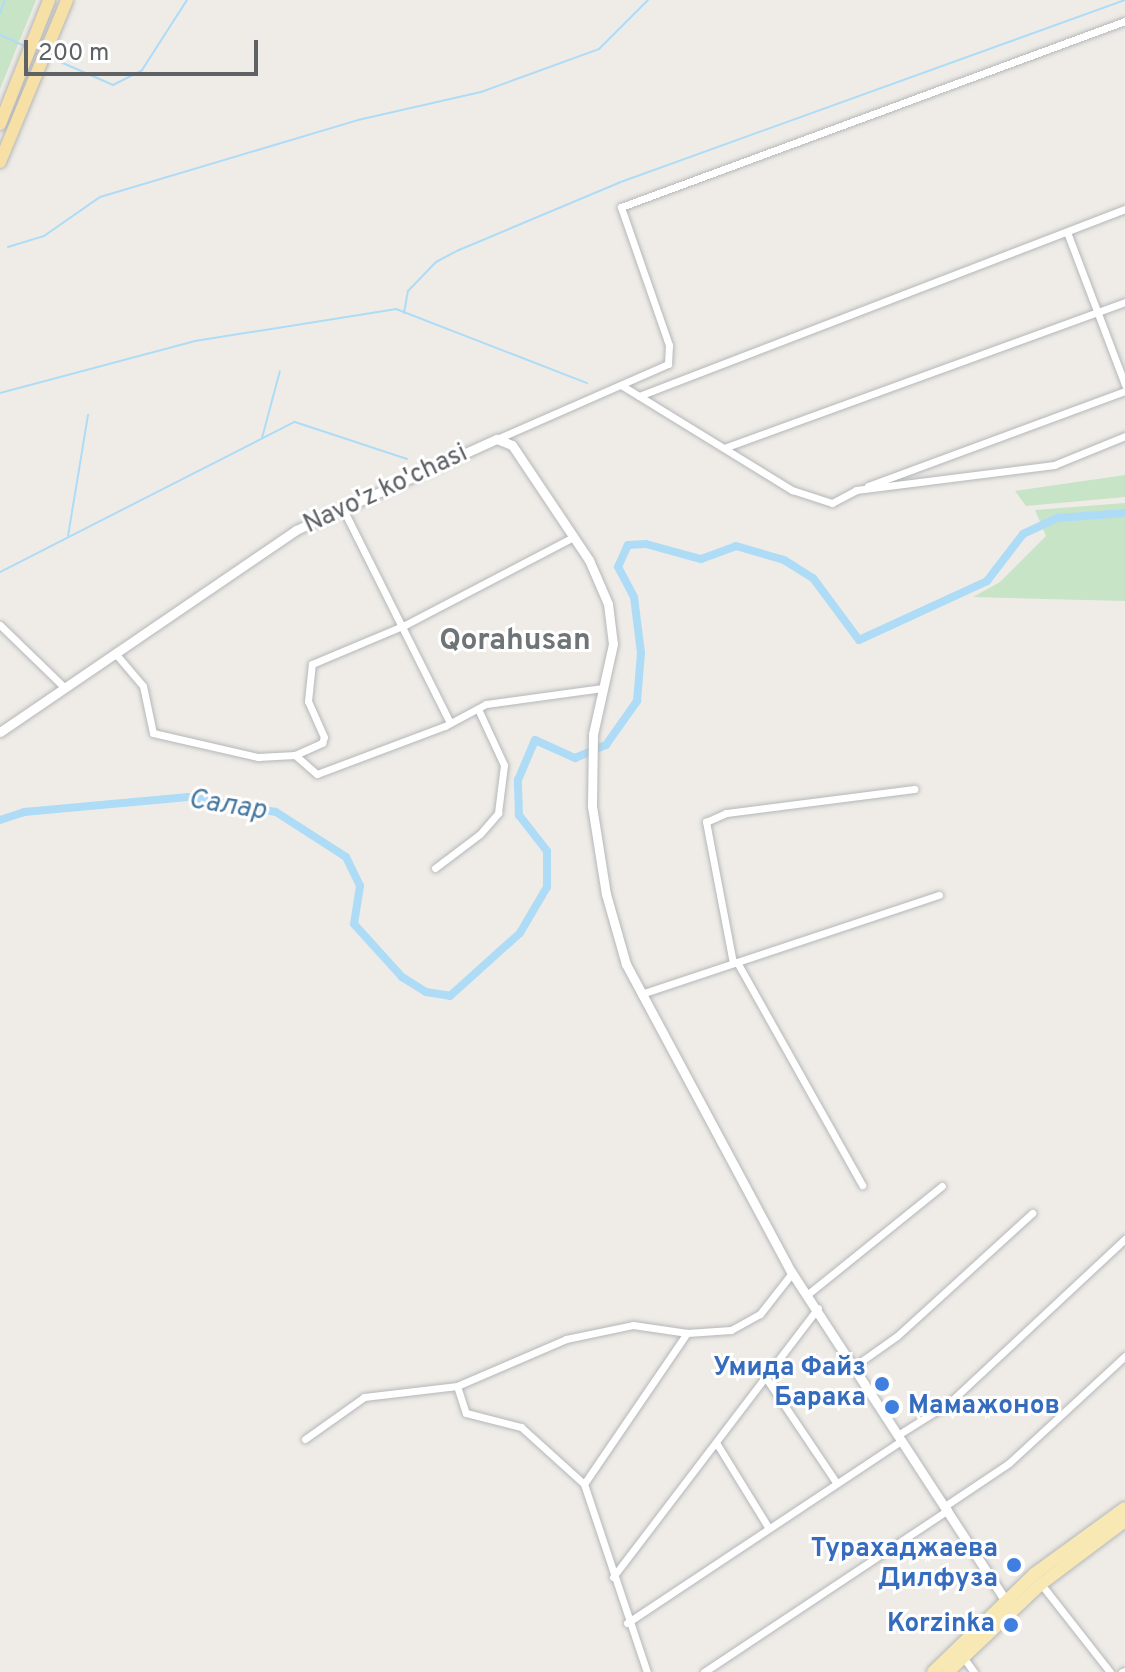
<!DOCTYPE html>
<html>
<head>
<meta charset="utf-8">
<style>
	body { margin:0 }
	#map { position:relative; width:1125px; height:1672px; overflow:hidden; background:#efece7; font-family:Overpass,sans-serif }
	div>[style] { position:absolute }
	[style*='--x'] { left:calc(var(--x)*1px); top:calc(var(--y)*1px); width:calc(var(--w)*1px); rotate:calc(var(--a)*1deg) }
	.green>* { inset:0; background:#c7e4c6 }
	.stream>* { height:2px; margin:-1px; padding:0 1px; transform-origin:1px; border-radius:1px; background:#aedcf7 }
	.canal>* { height:8px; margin:-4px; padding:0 4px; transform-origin:4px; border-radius:4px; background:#aedcf7 }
	.roads { filter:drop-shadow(0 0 2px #b4b7ba) drop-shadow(0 0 2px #b4b7ba) }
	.minor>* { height:7px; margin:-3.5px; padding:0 3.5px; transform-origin:3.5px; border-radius:3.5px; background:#fff }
	.tertiary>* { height:9px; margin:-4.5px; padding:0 4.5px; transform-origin:4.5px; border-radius:4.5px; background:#fff }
	.primary>* { height:12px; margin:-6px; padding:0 6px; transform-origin:6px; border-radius:6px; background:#f8e8b3 }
	.trunk>* { height:12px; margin:-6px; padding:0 6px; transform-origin:6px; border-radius:6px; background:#f6e0a6 }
	.dots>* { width:22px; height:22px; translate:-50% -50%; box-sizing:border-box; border:4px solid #fff; border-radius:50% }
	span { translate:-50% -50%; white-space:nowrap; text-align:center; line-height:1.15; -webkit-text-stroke:6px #fff; paint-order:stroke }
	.street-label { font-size:26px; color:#5e6265 }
	.shop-label { font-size:26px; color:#366cbe; font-weight:700 }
	.right { translate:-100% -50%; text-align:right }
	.left { translate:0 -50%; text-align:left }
	.water-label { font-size:28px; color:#4878a0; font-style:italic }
	.quarter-label { font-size:30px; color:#6f7477; font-weight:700 }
	.scale { position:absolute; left:24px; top:40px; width:234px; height:36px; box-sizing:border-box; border:4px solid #5e6265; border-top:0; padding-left:10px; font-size:24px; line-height:28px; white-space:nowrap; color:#5e6265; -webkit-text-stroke:6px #fff; paint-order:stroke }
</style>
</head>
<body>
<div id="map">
	<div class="green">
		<div style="clip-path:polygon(0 0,36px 0,0 89px)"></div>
		<div style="clip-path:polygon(1125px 475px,1125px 497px,1026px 506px,1015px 491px)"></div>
		<div style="clip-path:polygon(1125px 503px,1125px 601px,973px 597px,1000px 582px,1046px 536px,1035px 510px)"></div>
	</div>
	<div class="stream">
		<div style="--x:0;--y:13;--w:14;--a:-69"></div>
		<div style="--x:0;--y:35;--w:27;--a:24"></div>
		<div style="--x:49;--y:57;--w:70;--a:23.6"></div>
		<div style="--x:113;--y:85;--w:33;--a:-27"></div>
		<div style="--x:142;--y:70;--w:83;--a:-57.3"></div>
		<div style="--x:8;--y:247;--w:38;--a:-17"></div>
		<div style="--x:44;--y:236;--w:68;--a:-34.9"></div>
		<div style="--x:100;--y:197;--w:269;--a:-16.6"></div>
		<div style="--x:358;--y:120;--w:126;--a:-12.8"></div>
		<div style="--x:481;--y:92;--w:126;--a:-20"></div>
		<div style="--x:599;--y:49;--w:69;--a:-45"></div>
		<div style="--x:404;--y:313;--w:22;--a:-80"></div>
		<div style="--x:408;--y:291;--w:40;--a:-46"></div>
		<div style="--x:436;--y:262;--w:26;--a:-28"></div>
		<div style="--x:459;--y:250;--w:173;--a:-22.8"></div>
		<div style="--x:618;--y:183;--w:539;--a:-19.85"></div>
		<div style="--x:0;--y:393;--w:202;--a:-14.9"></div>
		<div style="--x:195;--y:341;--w:204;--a:-9"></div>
		<div style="--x:396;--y:309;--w:205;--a:21.2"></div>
		<div style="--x:262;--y:438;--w:69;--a:-75"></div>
		<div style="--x:68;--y:536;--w:123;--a:-80.6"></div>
		<div style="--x:0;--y:572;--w:331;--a:-27"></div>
		<div style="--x:295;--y:422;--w:118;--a:18.3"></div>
	</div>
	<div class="canal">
		<div style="--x:0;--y:820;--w:25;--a:-18"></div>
		<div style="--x:24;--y:812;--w:165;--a:-5.2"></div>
		<div style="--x:188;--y:797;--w:89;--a:9.7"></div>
		<div style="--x:276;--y:812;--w:83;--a:32.7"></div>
		<div style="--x:346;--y:857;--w:32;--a:64"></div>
		<div style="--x:360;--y:886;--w:38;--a:99"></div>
		<div style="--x:354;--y:924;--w:72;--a:47.8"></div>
		<div style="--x:402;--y:977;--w:28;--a:32"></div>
		<div style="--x:426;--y:992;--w:24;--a:9"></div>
		<div style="--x:450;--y:996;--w:94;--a:-42"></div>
		<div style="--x:520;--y:933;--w:53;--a:-59.6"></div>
		<div style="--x:547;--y:887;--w:36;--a:-90"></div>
		<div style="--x:547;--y:851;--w:46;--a:-127.9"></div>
		<div style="--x:519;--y:815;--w:35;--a:-92"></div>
		<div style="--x:518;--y:780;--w:43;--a:-67"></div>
		<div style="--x:535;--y:740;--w:44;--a:24.2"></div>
		<div style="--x:575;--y:758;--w:34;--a:-23"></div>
		<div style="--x:606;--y:745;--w:54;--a:-54.8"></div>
		<div style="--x:637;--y:701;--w:48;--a:-85.2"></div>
		<div style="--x:641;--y:653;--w:56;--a:-97.1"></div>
		<div style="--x:634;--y:597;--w:34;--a:-118"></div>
		<div style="--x:618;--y:567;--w:24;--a:-66"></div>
		<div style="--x:628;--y:545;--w:18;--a:-3"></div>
		<div style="--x:646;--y:544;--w:57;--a:15.3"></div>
		<div style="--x:701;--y:559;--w:37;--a:-20"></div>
		<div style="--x:736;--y:546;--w:50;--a:16.3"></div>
		<div style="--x:784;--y:560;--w:34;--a:32"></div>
		<div style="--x:813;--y:578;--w:77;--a:53.4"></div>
		<div style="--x:859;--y:640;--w:141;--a:-24.7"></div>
		<div style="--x:987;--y:581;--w:59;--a:-52.5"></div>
		<div style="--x:1023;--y:534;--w:38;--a:-25"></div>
		<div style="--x:1058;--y:518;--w:67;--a:-4.3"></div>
	</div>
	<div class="roads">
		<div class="minor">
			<div style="--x:1067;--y:232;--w:164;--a:69.2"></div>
			<div style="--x:621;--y:385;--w:201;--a:31.6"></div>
			<div style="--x:792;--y:490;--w:42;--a:18"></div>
			<div style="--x:832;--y:503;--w:27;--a:-28"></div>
			<div style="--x:856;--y:490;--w:200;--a:-7.2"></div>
			<div style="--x:1054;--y:465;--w:77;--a:-22.2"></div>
			<div style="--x:639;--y:396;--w:521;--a:-21.05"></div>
			<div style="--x:497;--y:439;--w:187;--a:-23.7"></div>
			<div style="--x:668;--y:364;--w:19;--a:-87"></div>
			<div style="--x:669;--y:345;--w:146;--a:-109.2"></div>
			<div style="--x:621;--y:207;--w:537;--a:-20.26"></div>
			<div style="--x:724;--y:448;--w:427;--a:-20"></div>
			<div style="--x:868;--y:486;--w:274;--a:-20.3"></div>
			<div style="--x:343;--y:509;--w:239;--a:63.4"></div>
			<div style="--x:0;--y:625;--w:89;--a:44.1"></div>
			<div style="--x:115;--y:653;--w:43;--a:49.7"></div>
			<div style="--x:143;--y:686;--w:48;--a:78"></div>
			<div style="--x:153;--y:733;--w:108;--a:12.9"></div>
			<div style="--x:258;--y:757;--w:37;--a:-3"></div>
			<div style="--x:295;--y:755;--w:29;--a:41"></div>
			<div style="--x:317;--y:774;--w:137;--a:-20.6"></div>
			<div style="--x:445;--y:726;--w:47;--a:-28.2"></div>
			<div style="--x:486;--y:704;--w:118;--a:-7.8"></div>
			<div style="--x:295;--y:755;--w:30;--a:-24"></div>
			<div style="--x:322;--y:743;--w:6;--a:-72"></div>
			<div style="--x:324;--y:737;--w:39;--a:-114"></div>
			<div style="--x:308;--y:701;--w:37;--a:-84"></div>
			<div style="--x:312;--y:664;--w:101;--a:-22.8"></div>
			<div style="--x:405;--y:625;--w:190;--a:-27.6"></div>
			<div style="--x:435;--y:868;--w:56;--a:-37.1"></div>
			<div style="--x:480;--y:834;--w:28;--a:-49"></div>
			<div style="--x:498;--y:813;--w:48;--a:-82.9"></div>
			<div style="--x:504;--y:765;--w:62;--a:-114.9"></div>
			<div style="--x:737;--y:962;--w:256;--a:60.7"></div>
			<div style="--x:733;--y:963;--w:144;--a:-100.8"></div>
			<div style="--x:706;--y:822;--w:22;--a:-24"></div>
			<div style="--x:726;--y:813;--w:190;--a:-7.3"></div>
			<div style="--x:641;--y:994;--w:314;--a:-18.4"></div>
			<div style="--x:808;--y:1294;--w:172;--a:-38.9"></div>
			<div style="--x:856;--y:1365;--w:50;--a:-35.3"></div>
			<div style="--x:897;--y:1336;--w:183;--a:-42.3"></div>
			<div style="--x:766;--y:1378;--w:125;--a:56.1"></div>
			<div style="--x:457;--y:1386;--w:28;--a:72"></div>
			<div style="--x:466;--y:1413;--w:57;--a:14.3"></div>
			<div style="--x:521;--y:1427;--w:85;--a:42.1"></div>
			<div style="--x:584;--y:1484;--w:198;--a:71.5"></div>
			<div style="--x:901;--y:1433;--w:57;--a:-32"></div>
			<div style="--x:949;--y:1403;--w:241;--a:-43"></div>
			<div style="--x:305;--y:1439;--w:72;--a:-35.4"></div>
			<div style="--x:364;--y:1397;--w:94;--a:-6.7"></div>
			<div style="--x:457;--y:1386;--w:119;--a:-23.3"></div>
			<div style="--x:566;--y:1339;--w:68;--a:-11.8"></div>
			<div style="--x:633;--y:1325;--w:55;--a:8.4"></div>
			<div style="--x:687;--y:1333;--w:44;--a:-3.9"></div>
			<div style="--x:731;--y:1330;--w:33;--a:-29"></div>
			<div style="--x:760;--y:1314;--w:52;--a:-52"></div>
			<div style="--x:717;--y:1444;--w:97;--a:58.4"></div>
			<div style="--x:584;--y:1484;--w:183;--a:-55.7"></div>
			<div style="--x:945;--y:1506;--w:77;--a:-33.9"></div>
			<div style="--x:1009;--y:1463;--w:158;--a:-42.7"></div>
			<div style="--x:613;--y:1577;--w:338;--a:-52.7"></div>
			<div style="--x:1041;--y:1584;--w:112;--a:51.9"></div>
			<div style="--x:627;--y:1623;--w:330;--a:-33.6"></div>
			<div style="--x:963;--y:1657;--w:19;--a:54"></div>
			<div style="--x:704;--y:1672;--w:293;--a:-33.6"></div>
			<div style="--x:1122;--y:1672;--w:3;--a:-18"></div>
		</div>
		<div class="tertiary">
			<div style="--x:0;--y:732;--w:358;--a:-34.3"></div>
			<div style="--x:296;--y:530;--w:221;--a:-24.4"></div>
			<div style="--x:497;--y:439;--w:16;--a:22"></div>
			<div style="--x:512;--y:445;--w:138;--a:56.2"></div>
			<div style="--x:589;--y:560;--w:48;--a:66.6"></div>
			<div style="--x:608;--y:604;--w:40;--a:82.9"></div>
			<div style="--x:613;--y:644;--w:92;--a:102.5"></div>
			<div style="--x:593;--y:734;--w:72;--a:90.8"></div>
			<div style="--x:592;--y:806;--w:89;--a:81"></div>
			<div style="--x:606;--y:894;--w:73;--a:74.1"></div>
			<div style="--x:626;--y:964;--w:351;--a:61.8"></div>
			<div style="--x:792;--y:1273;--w:390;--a:56.9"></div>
		</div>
		<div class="primary">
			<div style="--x:933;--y:1672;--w:141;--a:-44.1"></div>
			<div style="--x:1034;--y:1574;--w:112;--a:-36"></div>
			<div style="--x:948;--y:1672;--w:128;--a:-43.4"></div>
			<div style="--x:1041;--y:1584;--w:105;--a:-36.9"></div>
		</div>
		<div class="trunk">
			<div style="--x:0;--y:124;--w:133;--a:-68.4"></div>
			<div style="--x:0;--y:162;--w:175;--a:-67.5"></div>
		</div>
	</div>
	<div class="dots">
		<div style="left:882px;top:1384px;background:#3f7fe0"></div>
		<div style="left:892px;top:1407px;background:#3f7fe0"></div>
		<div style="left:1014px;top:1565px;background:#3f7fe0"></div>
		<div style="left:1011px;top:1625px;background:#3f7fe0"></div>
	</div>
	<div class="street-label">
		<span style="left:386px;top:490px;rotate:-25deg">Navo'z ko'chasi</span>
	</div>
	<div class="shop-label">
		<span class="right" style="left:866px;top:1384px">Умида Файз<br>Барака</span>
		<span class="left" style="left:908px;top:1407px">Мамажонов</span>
		<span class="right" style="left:998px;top:1565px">Турахаджаева<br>Дилфуза</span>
		<span class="right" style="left:995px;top:1625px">Korzinka</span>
	</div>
	<div class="water-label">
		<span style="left:227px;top:806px;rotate:9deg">Салар</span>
	</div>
	<div class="quarter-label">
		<span style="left:515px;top:642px">Qorahusan</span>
	</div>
	<div class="scale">200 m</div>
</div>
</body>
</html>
